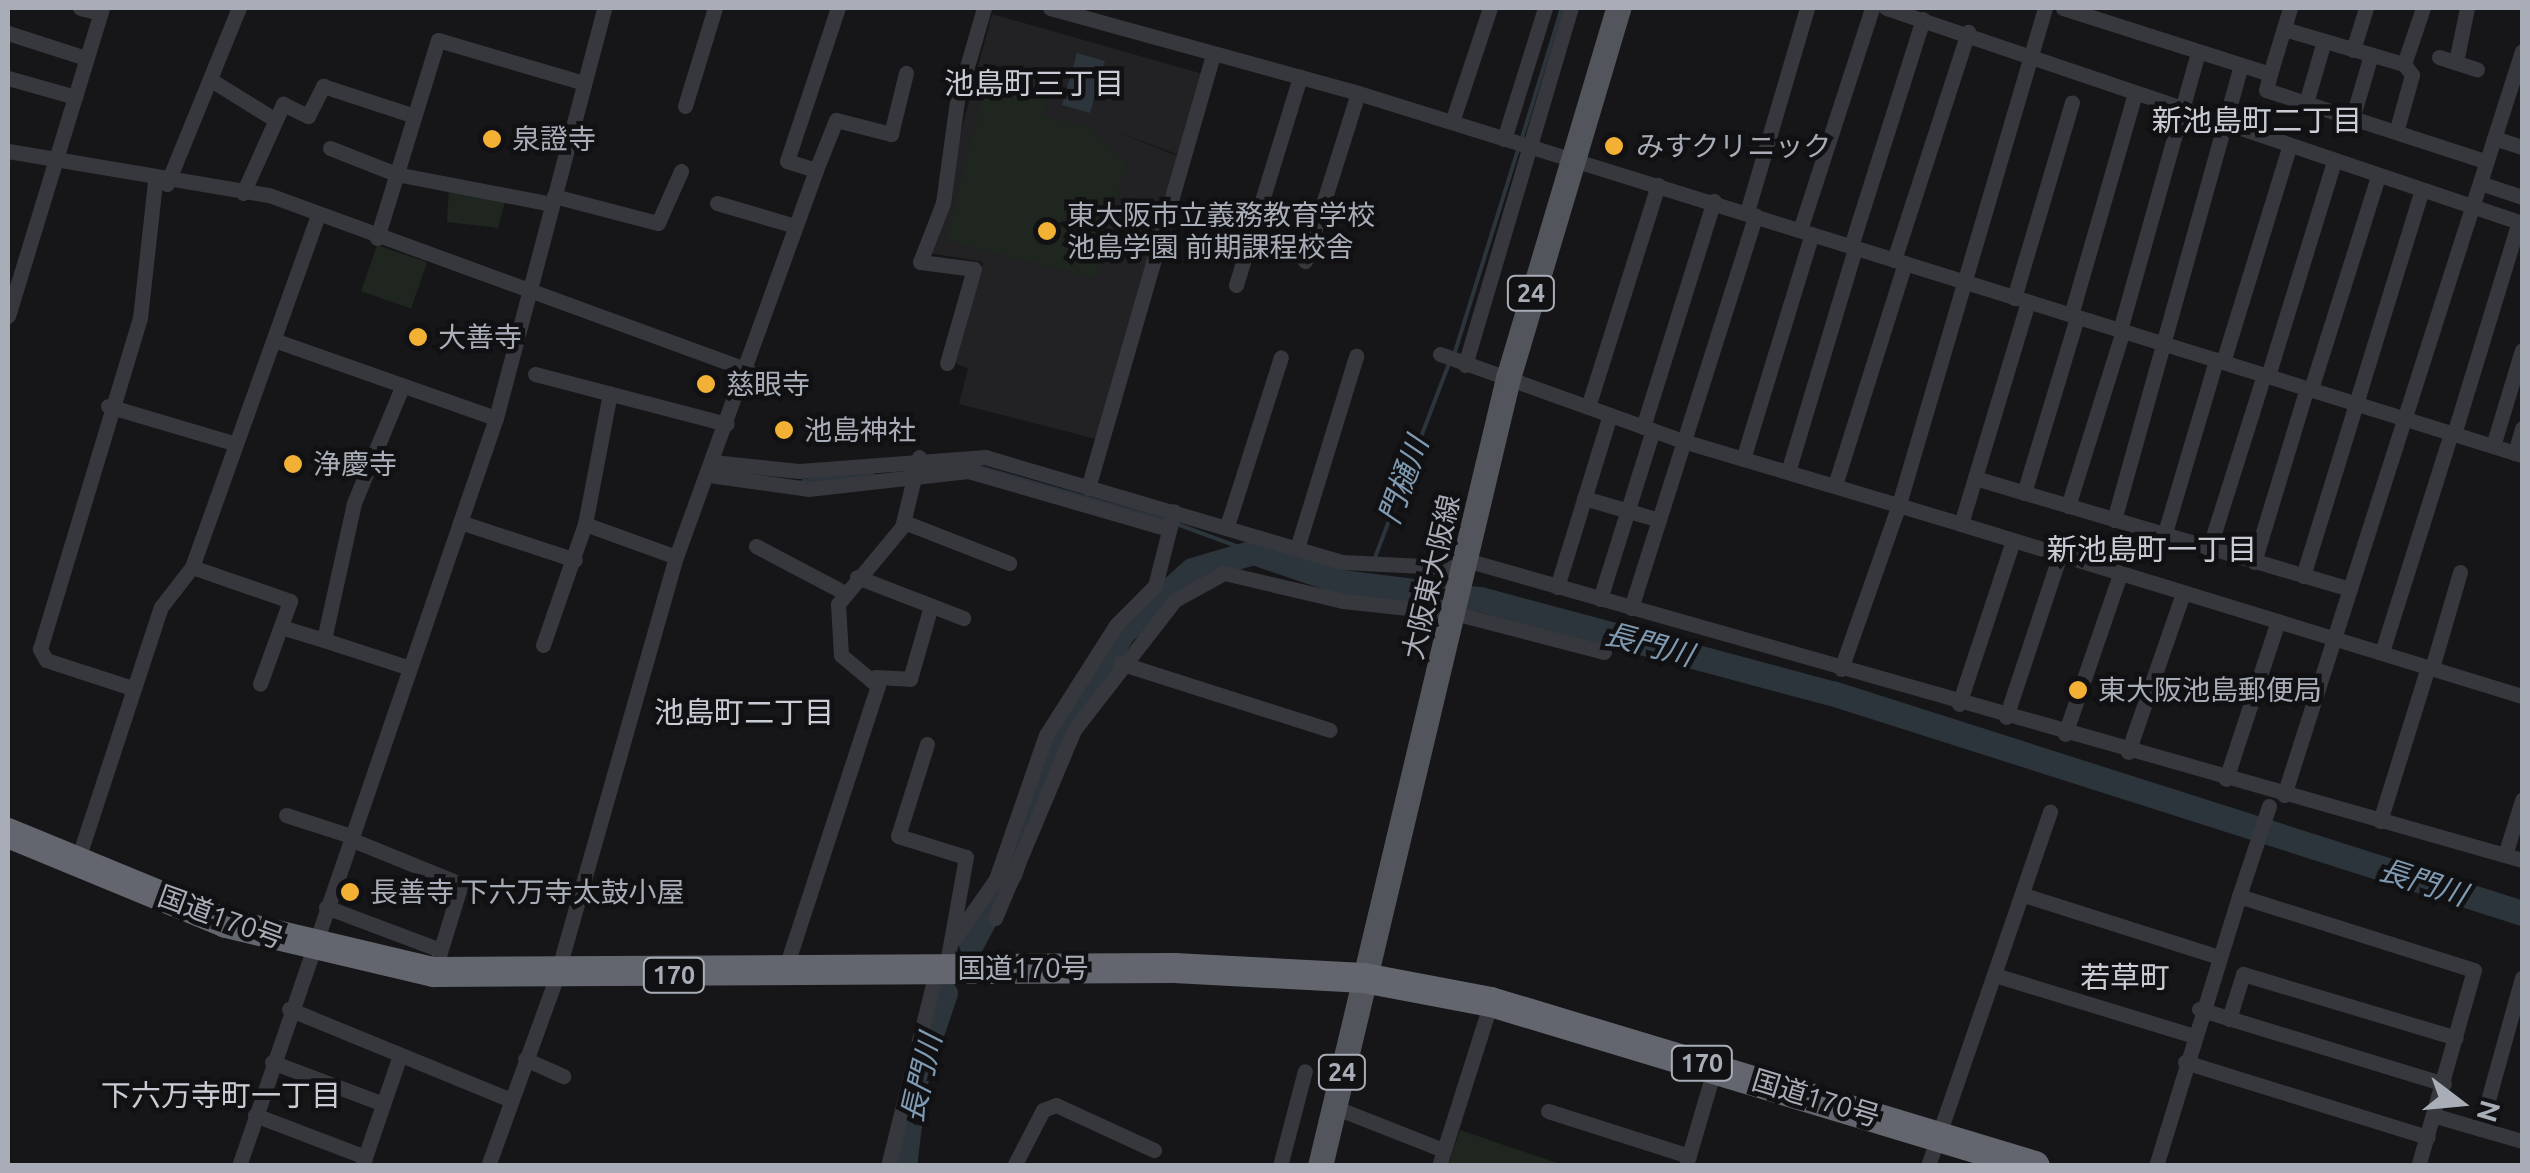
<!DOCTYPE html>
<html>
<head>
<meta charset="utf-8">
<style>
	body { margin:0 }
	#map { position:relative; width:2530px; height:1173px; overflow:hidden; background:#161618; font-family:Ubuntu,"Noto Sans JP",sans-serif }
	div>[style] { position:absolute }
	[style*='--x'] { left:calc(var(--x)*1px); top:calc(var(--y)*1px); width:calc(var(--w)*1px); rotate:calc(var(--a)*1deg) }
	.built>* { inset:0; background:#222225 }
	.green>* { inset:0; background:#1e261f; transform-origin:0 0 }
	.water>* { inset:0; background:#2c353c; transform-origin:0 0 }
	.stream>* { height:4px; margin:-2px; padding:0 2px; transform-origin:2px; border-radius:2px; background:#2c353c }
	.river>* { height:25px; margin:-12.5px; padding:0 12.5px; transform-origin:12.5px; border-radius:12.5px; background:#2c353c }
	.street>* { height:15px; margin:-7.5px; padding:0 7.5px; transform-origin:7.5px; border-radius:7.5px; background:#37383d }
	.primary>* { height:25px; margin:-12.5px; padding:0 12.5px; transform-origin:12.5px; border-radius:12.5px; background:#53555c }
	.highway>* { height:30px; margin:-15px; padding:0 15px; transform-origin:15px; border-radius:15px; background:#63666e }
	.dots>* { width:28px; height:28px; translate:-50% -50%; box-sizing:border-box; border:5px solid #111113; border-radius:50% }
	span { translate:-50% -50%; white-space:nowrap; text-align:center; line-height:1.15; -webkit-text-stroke:9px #111113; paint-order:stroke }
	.shield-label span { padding:2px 8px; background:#111113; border:2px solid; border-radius:8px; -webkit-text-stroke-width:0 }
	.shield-label { font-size:25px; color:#a8adb8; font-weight:700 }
	.poi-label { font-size:28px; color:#a8adb8 }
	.left { translate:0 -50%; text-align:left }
	.street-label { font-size:28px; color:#a8adb8 }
	.neighbourhood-label { font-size:30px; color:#c9ccd4 }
	.water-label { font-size:30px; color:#7f9bb3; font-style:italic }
	.frame { position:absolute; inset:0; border:10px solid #a8adb8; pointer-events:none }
	.north { position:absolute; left:2410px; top:1053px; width:100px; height:100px; -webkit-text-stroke:8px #111113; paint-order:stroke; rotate:106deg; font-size:28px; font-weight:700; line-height:40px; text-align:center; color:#a8adb8 }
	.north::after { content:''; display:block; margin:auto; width:35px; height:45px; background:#a8adb8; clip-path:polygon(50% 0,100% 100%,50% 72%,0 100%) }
</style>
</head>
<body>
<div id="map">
	<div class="built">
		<div style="clip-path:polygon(992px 14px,1203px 74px,1179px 155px,1115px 131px,1177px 156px,1096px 439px,959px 404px,968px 368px,953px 363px,983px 262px,929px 253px)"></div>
	</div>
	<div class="green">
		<div style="clip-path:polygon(988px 76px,1049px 92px,1043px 116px,1087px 127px,1126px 162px,1096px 278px,946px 240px)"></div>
		<div style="clip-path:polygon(449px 186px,506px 198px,498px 228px,447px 222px)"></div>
		<div style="left:377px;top:245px;width:53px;height:49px;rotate:19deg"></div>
		<div style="clip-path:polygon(1460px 1130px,1563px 1165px,1448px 1165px)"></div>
	</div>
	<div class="water">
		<div style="left:1077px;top:53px;width:29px;height:54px;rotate:16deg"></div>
	</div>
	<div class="stream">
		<div style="--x:1521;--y:141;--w:139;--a:-72.9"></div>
		<div style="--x:1454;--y:355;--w:215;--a:-72.7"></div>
		<div style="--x:972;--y:465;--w:201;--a:15.9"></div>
		<div style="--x:803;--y:481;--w:70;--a:-6.5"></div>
		<div style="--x:1174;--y:523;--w:84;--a:20.2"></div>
		<div style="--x:1374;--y:560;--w:210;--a:-69.1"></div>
	</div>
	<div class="river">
		<div style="--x:971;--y:944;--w:82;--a:-61.6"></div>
		<div style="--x:1010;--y:872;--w:124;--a:-72.6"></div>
		<div style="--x:1047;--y:754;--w:144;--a:-58.1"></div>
		<div style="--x:1123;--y:632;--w:93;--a:-41.9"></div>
		<div style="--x:1192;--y:570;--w:64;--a:-16.4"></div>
		<div style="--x:1253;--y:552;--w:93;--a:18.8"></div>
		<div style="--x:1341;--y:582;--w:140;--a:7"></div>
		<div style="--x:1480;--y:599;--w:364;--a:15"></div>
		<div style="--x:1832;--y:693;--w:724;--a:17.68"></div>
		<div style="--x:904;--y:1166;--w:83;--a:-83"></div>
		<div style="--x:914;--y:1084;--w:96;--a:-71.2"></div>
	</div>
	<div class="street">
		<div style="--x:80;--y:8;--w:21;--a:14"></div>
		<div style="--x:1050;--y:8;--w:320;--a:15.4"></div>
		<div style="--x:1358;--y:93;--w:1219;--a:17.28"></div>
		<div style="--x:1886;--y:8;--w:671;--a:18.68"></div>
		<div style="--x:2063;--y:8;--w:217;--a:17.7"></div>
		<div style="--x:2270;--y:74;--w:69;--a:-73.1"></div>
		<div style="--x:2284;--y:29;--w:125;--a:16.3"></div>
		<div style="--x:2404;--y:64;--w:59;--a:-71.3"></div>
		<div style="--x:8;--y:33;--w:82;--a:17.8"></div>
		<div style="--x:2353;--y:50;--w:44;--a:-72.8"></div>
		<div style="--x:2439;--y:57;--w:40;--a:18"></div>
		<div style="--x:2456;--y:62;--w:55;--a:-78.5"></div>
		<div style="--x:2270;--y:74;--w:16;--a:104"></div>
		<div style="--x:2266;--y:90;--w:232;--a:18"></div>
		<div style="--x:8;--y:78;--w:70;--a:15.8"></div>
		<div style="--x:211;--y:80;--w:74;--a:31.8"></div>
		<div style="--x:2306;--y:103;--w:65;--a:-73.8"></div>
		<div style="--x:685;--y:106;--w:102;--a:-73"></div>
		<div style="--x:2353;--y:116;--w:64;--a:-73.6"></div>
		<div style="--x:1452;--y:122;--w:120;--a:-71.6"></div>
		<div style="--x:2397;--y:129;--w:56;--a:-74.5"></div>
		<div style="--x:2412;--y:75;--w:14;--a:-126"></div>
		<div style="--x:2494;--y:138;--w:29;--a:18"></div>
		<div style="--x:1504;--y:139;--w:137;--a:-72.6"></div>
		<div style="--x:330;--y:148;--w:71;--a:21.5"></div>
		<div style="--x:396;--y:174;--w:159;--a:10.9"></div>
		<div style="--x:8;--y:151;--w:265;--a:9.6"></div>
		<div style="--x:269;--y:195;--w:510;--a:20.07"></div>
		<div style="--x:816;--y:170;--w:54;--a:-68.2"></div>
		<div style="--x:836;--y:120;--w:57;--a:14.3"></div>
		<div style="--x:891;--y:134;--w:63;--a:-76.2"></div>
		<div style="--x:2480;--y:183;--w:44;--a:18.4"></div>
		<div style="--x:167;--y:184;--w:190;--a:-67.8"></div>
		<div style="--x:243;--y:193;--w:98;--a:-65.8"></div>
		<div style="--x:283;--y:104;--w:28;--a:26"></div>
		<div style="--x:308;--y:116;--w:34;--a:-63"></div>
		<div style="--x:323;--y:86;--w:96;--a:18.2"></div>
		<div style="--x:554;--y:196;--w:107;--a:14.6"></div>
		<div style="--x:658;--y:223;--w:57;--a:-66.1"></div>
		<div style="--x:717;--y:203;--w:81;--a:16.4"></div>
		<div style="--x:1747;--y:212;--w:213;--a:-73.6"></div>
		<div style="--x:1800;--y:230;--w:233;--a:-72"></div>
		<div style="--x:377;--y:238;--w:207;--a:-72.9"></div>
		<div style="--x:438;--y:40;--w:152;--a:16.4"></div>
		<div style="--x:1851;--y:246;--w:238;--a:-72.4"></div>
		<div style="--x:1894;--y:260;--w:240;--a:-72"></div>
		<div style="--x:1305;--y:261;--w:176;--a:-72.5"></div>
		<div style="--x:1236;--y:285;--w:218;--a:-72.9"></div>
		<div style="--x:2014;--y:298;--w:204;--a:-73.5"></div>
		<div style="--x:2028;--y:302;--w:232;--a:106.8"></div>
		<div style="--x:1961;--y:524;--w:587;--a:17.05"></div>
		<div style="--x:2071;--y:315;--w:231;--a:-73.9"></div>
		<div style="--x:8;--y:316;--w:322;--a:-73"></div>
		<div style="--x:2120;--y:330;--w:289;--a:-74.3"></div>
		<div style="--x:274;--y:340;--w:235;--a:19.4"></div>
		<div style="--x:1440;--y:354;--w:258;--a:19.7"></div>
		<div style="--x:1683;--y:441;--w:290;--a:16.6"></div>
		<div style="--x:2223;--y:362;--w:224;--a:-72.9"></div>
		<div style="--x:947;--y:363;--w:98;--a:-74"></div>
		<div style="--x:974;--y:269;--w:54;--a:-172.6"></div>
		<div style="--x:920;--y:262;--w:63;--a:-68.7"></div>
		<div style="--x:943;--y:203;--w:103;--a:-82.2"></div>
		<div style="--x:957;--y:101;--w:97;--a:-73.8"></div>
		<div style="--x:1465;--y:365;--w:372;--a:-73.5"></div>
		<div style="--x:535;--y:374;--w:198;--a:14.6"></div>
		<div style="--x:2268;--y:376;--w:224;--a:-72.9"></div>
		<div style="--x:402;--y:387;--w:126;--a:112.5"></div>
		<div style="--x:354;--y:503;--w:140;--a:102.4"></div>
		<div style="--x:324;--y:640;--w:90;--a:18"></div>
		<div style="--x:2311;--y:389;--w:223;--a:-72.5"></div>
		<div style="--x:108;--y:406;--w:130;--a:16.5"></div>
		<div style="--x:1588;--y:407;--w:233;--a:-72.5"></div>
		<div style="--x:1643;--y:427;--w:237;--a:-72.6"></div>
		<div style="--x:2454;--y:434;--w:222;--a:-73"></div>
		<div style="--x:2493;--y:446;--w:100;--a:-73.2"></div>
		<div style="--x:2515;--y:453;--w:26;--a:-74"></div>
		<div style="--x:1743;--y:459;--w:235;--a:-73"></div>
		<div style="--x:713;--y:462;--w:86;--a:6"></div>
		<div style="--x:799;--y:471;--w:187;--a:-4.3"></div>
		<div style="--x:985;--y:457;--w:372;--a:16.4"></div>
		<div style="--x:1342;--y:562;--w:123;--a:2.8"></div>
		<div style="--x:1788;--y:472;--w:234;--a:-73.3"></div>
		<div style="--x:709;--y:475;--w:100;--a:8"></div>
		<div style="--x:808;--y:489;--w:161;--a:-6.4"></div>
		<div style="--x:968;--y:471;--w:209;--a:16.1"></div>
		<div style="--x:1975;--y:478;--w:391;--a:16.5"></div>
		<div style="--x:1835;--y:485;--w:233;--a:-72.5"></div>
		<div style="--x:1088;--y:488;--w:452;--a:-73.9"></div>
		<div style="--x:2024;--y:493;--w:184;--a:-73.2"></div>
		<div style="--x:1584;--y:498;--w:78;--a:16.3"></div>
		<div style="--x:2068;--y:506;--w:183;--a:-72.6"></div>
		<div style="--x:2114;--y:520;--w:471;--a:-74.4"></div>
		<div style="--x:460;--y:522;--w:121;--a:18.3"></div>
		<div style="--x:904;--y:522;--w:113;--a:21.3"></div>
		<div style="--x:585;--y:524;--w:97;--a:19.9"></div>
		<div style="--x:1227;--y:526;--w:177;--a:-72.3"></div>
		<div style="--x:2164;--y:536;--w:184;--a:-73.5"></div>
		<div style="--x:1298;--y:545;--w:198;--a:-72.9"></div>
		<div style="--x:756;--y:546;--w:101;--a:27.8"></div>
		<div style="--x:2209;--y:549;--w:182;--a:-72.5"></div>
		<div style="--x:1466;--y:560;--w:1098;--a:15.86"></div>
		<div style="--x:2254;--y:562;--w:182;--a:-73.1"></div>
		<div style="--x:192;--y:567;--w:104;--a:19.1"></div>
		<div style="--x:290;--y:601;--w:88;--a:109.9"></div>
		<div style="--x:2303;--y:576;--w:404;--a:-72.9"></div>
		<div style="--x:857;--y:577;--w:114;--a:21.1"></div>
		<div style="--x:1557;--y:587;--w:180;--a:-72.9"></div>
		<div style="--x:1600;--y:599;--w:177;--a:-72.6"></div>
		<div style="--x:1631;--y:608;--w:412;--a:-72.4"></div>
		<div style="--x:281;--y:627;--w:45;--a:16.8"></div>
		<div style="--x:543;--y:645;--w:128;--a:-70.9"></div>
		<div style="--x:585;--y:524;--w:133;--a:-79.2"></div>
		<div style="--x:2382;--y:652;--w:230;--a:-72.5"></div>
		<div style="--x:1120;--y:663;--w:220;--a:17.7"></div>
		<div style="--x:2432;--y:668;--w:100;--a:-73.7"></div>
		<div style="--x:1841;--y:669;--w:175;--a:-70.6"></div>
		<div style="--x:1899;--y:504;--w:517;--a:-73.6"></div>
		<div style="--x:875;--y:677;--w:35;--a:3"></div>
		<div style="--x:910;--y:679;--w:76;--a:-74"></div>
		<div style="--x:132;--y:688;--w:90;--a:-162"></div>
		<div style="--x:46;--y:660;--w:13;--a:-119"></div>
		<div style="--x:40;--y:649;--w:346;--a:-73.2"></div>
		<div style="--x:140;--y:318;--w:136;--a:-83.7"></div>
		<div style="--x:1959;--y:704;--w:172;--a:-71.7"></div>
		<div style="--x:2006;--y:717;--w:171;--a:-71.6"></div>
		<div style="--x:2065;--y:734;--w:169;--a:-71"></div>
		<div style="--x:927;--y:744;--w:96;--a:107.5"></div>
		<div style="--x:898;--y:836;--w:71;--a:17.2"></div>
		<div style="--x:966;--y:857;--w:113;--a:100.2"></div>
		<div style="--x:2128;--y:752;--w:168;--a:-70.9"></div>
		<div style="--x:2226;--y:779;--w:166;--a:-71.8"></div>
		<div style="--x:2284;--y:795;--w:781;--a:-72.26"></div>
		<div style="--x:2269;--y:806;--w:95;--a:108.4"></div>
		<div style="--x:2239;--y:896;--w:246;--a:17.5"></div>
		<div style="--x:2474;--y:970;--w:204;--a:105.9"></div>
		<div style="--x:286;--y:815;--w:68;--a:17.9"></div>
		<div style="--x:2380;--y:821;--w:161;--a:-72.7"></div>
		<div style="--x:350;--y:839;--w:120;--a:22.1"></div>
		<div style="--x:461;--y:884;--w:92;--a:107.1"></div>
		<div style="--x:2505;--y:855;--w:58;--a:-72.8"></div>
		<div style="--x:77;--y:862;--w:268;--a:-71.8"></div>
		<div style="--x:161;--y:607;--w:51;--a:-52.2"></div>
		<div style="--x:192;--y:567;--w:373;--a:-70.3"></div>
		<div style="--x:2024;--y:895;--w:201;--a:17.6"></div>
		<div style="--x:326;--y:907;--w:120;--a:20.6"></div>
		<div style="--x:995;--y:918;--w:204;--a:-67.2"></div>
		<div style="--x:1074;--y:730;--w:165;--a:-52.2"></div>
		<div style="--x:1175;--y:600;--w:56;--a:-28.9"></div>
		<div style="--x:1224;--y:573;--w:122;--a:13.2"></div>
		<div style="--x:1343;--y:601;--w:112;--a:6.2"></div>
		<div style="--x:1454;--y:613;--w:155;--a:14.6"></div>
		<div style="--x:953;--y:940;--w:75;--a:-54.8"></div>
		<div style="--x:996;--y:879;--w:152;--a:-70.9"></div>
		<div style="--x:1046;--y:735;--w:130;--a:-57.5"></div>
		<div style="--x:1116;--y:625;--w:55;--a:-45"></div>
		<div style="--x:1155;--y:586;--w:77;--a:-75.8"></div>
		<div style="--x:784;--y:973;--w:302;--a:-71.9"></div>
		<div style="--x:878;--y:686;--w:48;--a:-140"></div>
		<div style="--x:841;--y:655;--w:51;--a:-93.4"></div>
		<div style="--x:838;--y:604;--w:100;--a:-50.3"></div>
		<div style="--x:902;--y:527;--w:72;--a:-76.3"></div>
		<div style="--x:1998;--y:976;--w:202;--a:17"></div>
		<div style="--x:289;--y:1009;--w:240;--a:22.3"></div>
		<div style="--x:2199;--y:1009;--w:256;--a:17"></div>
		<div style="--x:2229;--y:1019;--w:47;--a:-72.7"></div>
		<div style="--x:2243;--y:974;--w:222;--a:16.7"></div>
		<div style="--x:525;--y:1059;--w:42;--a:24.1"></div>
		<div style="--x:272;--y:1062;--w:119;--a:20.7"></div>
		<div style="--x:2185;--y:1062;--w:254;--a:17.2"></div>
		<div style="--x:1334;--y:1107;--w:117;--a:21.5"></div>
		<div style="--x:1548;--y:1111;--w:148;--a:17.7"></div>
		<div style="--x:255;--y:1115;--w:118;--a:20.9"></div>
		<div style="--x:2436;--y:1116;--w:90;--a:16.2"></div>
		<div style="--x:2480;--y:1129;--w:157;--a:-74.5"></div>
		<div style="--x:1687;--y:1162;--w:99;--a:-73.6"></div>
		<div style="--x:239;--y:1166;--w:791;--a:-71.04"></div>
		<div style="--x:496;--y:418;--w:424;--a:-75.2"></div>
		<div style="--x:362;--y:1166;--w:117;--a:-71.1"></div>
		<div style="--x:488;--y:1166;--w:200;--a:-70.1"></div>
		<div style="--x:556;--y:978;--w:438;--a:-74.1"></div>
		<div style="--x:676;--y:557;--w:412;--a:-70.1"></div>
		<div style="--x:816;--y:170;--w:30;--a:-163"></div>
		<div style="--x:787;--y:161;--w:161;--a:-71.6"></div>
		<div style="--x:888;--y:1166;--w:204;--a:-76.1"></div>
		<div style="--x:1014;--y:1166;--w:63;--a:-62.6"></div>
		<div style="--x:1043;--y:1110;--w:14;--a:-21"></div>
		<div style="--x:1056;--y:1105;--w:108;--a:24.7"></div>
		<div style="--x:1280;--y:1166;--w:98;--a:-75.3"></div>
		<div style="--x:1439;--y:1166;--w:172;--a:-72.4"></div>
		<div style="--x:1928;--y:1166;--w:375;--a:-71"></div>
		<div style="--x:2156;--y:1166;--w:282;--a:-72.9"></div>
	</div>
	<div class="primary">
		<div style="--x:1320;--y:1166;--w:810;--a:-76.58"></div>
		<div style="--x:1508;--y:378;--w:386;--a:-73.4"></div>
	</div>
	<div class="highway">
		<div style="--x:8;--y:833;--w:236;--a:22.4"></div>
		<div style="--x:226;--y:923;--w:214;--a:13.3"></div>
		<div style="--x:434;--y:972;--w:740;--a:-0.31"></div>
		<div style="--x:1174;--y:968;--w:190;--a:3"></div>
		<div style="--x:1364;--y:978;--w:129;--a:10.7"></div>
		<div style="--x:1491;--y:1002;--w:568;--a:16.78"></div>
	</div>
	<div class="dots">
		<div style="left:492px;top:139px;background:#f2b134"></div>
		<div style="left:1614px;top:146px;background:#f2b134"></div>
		<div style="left:1047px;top:231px;background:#f2b134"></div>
		<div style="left:418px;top:337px;background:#f2b134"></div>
		<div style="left:706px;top:384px;background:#f2b134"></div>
		<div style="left:784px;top:430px;background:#f2b134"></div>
		<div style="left:293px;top:464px;background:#f2b134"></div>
		<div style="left:2078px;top:690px;background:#f2b134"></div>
		<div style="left:350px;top:892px;background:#f2b134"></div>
	</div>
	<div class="shield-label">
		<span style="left:1531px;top:293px">24</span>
		<span style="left:674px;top:975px">170</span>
		<span style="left:1702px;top:1063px">170</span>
		<span style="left:1342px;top:1072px">24</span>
	</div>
	<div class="poi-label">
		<span class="left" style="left:512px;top:139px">泉證寺</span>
		<span class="left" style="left:1636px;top:146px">みすクリニック</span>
		<span class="left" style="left:1067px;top:231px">東大阪市立義務教育学校<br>池島学園 前期課程校舎</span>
		<span class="left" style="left:438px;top:337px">大善寺</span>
		<span class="left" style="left:726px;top:384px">慈眼寺</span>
		<span class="left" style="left:804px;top:430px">池島神社</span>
		<span class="left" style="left:313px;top:464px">浄慶寺</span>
		<span class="left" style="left:2098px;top:690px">東大阪池島郵便局</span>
		<span class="left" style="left:370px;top:892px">長善寺 下六万寺太鼓小屋</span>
	</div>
	<div class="street-label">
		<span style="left:1431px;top:577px;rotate:-77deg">大阪東大阪線</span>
		<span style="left:221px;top:917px;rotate:20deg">国道170号</span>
		<span style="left:1023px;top:968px">国道170号</span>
		<span style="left:1816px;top:1098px;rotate:17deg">国道170号</span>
	</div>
	<div class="neighbourhood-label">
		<span style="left:1034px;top:83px">池島町三丁目</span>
		<span style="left:2257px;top:120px">新池島町二丁目</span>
		<span style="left:2152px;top:549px">新池島町一丁目</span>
		<span style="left:744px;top:712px">池島町二丁目</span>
		<span style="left:2125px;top:977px">若草町</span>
		<span style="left:221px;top:1095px">下六万寺町一丁目</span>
	</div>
	<div class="water-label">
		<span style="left:1403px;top:480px;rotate:-70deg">門樋川</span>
		<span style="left:1649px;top:644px;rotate:15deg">長門川</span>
		<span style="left:2423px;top:882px;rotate:18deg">長門川</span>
		<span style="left:921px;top:1078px;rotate:-77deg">長門川</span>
	</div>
	<div class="frame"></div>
	<div class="north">N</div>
</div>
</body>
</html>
